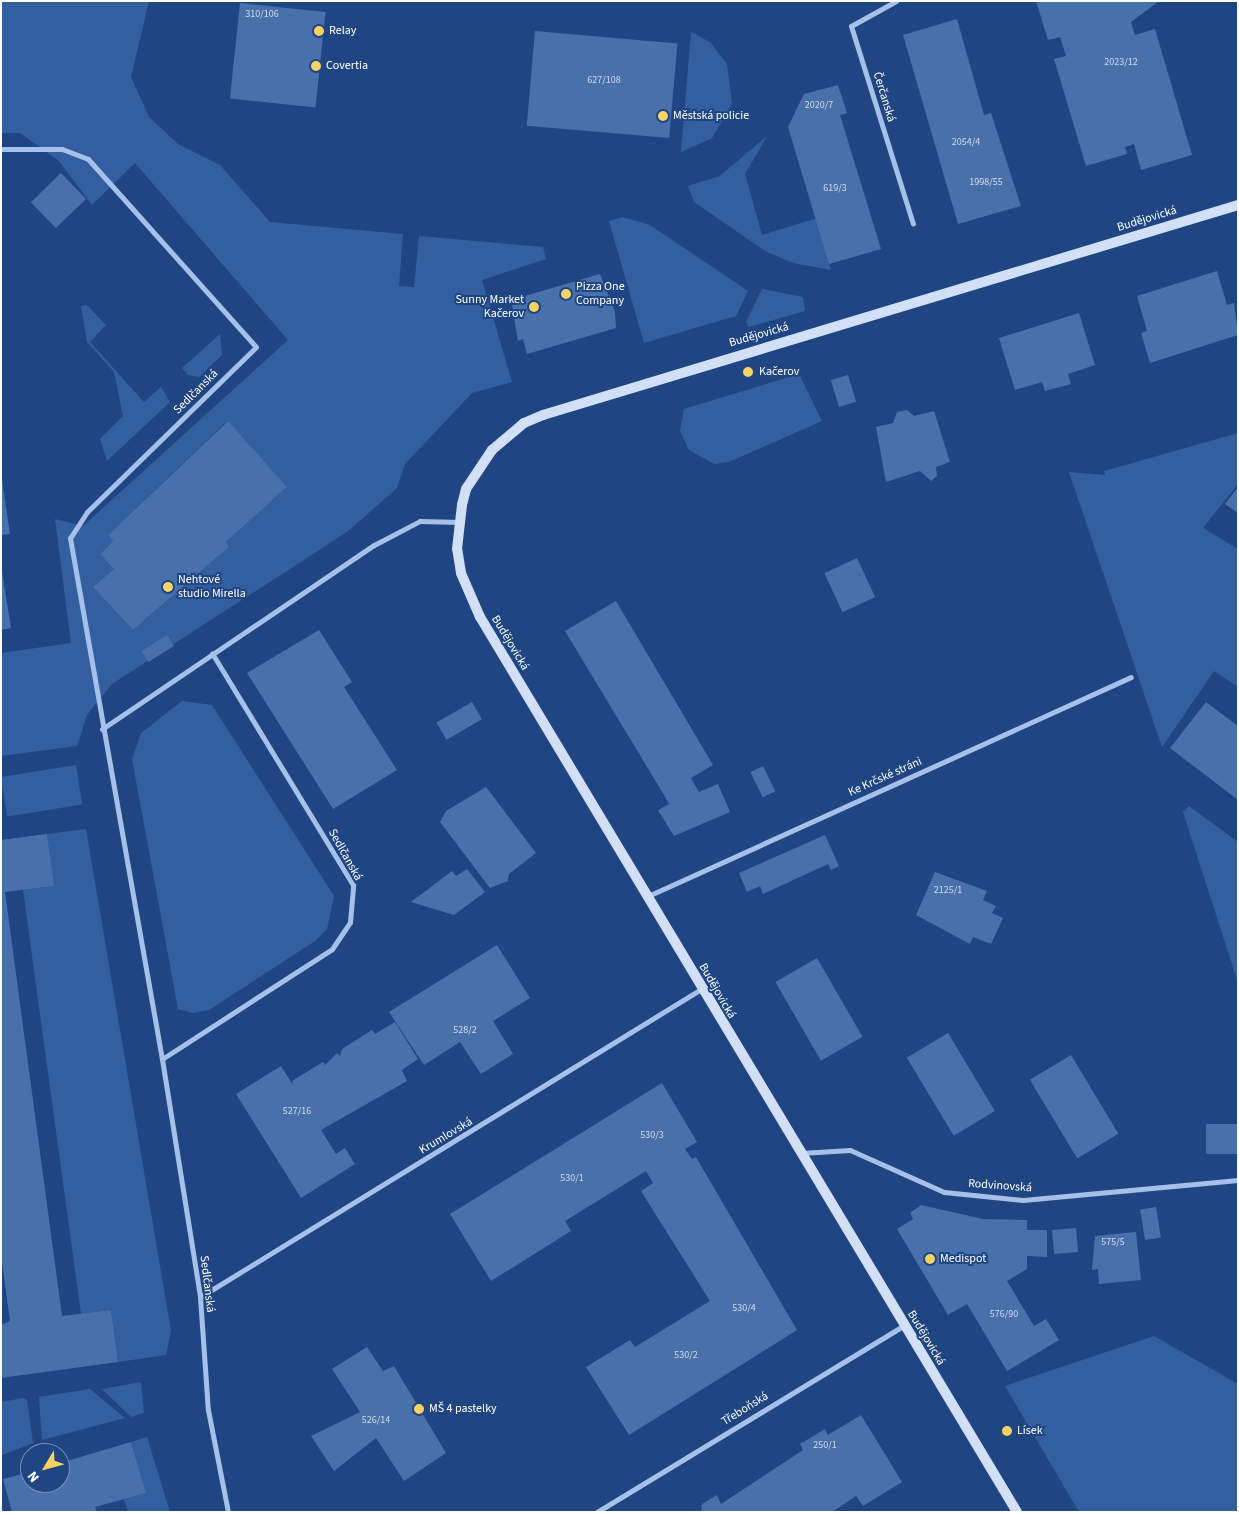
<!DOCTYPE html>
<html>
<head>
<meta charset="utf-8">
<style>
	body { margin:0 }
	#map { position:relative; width:1239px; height:1513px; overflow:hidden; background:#1f4683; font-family:"Source Sans 3",sans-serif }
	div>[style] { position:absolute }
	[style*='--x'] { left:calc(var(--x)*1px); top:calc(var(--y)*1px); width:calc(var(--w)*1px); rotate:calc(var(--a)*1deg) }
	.green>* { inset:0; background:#335fa1; transform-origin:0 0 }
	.building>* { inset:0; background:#4870ab; transform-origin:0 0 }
	.street>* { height:5px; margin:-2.5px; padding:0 2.5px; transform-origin:2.5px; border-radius:2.5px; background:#a6c1e9 }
	.secondary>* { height:10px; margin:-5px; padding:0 5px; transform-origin:5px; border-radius:5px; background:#d1e0f7 }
	.dots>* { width:14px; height:14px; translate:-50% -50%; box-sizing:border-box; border:2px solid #1f4683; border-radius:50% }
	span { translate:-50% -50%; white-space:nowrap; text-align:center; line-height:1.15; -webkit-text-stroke:4px #1f4683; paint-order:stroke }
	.number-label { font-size:10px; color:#d1dbea }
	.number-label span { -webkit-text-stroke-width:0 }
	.poi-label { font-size:12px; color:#fff }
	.left { translate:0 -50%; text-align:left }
	.right { translate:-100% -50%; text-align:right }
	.street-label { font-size:12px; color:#fff }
	.frame { position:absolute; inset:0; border:2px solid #fff; pointer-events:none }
	.north { position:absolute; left:20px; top:1443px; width:50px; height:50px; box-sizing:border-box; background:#1f4683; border:1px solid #7990b5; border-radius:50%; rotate:233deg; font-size:14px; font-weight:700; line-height:20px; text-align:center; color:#fff }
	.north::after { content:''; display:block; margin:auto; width:18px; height:22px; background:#f7d366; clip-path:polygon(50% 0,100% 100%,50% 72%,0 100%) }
</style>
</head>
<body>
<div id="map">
	<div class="green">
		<div style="clip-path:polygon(evenodd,1px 1px,149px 1px,131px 77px,149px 117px,178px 144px,220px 165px,270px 222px,403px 234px,399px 286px,414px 287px,419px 236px,543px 247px,546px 259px,482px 280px,512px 382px,472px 393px,405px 464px,397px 488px,347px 532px,112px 684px,87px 715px,77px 746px,1px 756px,1px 653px,71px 643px,55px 519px,83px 526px,288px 340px,135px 163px,92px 205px,59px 161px,20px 133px,1px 133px,1px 1px,227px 421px,287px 487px,226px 542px,229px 547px,133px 630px,93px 587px,114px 569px,100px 554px,113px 541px,108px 535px,227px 421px)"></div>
		<div style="clip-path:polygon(691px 32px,710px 42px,727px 64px,732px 104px,712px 138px,681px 152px)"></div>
		<div style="clip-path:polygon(767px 136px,745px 174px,762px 235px,817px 218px,831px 270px,793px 263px,765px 251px,694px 202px,688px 186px,720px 176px)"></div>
		<div style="clip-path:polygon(622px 217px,650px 225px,748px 291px,736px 316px,644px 343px,609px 221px)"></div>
		<div style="clip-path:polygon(762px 289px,803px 297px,805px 311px,749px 327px,746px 322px)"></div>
		<div style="clip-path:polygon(87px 305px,106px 325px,90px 342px,144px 402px,161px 387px,170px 402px,107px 461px,100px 439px,123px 416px,114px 372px,87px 342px,81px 306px)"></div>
		<div style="clip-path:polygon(220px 334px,222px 355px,199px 377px,188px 375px,182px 368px)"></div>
		<div style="clip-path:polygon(799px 374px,822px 421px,729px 462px,714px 464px,689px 450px,680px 431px,684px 409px)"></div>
		<div style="clip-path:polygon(1238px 433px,1238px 484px,1203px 528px,1238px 549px,1238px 687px,1214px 671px,1162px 747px,1069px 472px,1105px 475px,1104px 471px)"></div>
		<div style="clip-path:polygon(182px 701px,212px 705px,334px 896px,327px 929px,315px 941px,209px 1010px,193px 1013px,178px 1009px,132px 759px,141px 733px)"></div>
		<div style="left:76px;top:765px;width:40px;height:76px;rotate:81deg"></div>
		<div style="clip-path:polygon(1189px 806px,1238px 842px,1238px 983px,1183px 812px)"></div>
		<div style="clip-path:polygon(86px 829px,171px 1331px,166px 1355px,118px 1362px,111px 1310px,81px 1314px,23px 890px,53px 886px,47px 834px)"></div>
		<div style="clip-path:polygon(1154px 1336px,1238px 1384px,1238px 1512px,1079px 1512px,1005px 1386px)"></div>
		<div style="clip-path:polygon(141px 1382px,144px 1413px,131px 1417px,102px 1389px)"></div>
		<div style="clip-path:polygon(90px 1389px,125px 1418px,42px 1440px,39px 1397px)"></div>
		<div style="clip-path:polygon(23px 1398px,27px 1400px,33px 1443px,2px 1455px,1px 1402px)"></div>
		<div style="clip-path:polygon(147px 1437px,170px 1512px,128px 1512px,124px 1499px,146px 1493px,131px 1442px)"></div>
	</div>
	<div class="building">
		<div style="clip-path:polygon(1036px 1px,1159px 1px,1131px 22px,1135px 35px,1155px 29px,1192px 155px,1141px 170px,1134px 144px,1125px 147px,1127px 154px,1086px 166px,1054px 59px,1066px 56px,1060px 37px,1048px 40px)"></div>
		<div style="left:240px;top:3px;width:86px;height:96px;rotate:6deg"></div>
		<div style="clip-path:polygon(957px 19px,984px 115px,991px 113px,1021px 206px,958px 224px,903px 35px)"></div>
		<div style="left:535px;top:31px;width:143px;height:95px;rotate:5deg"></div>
		<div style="clip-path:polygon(838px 85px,847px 113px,840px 115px,881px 249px,829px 264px,788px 127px,804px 94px)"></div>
		<div style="left:61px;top:173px;width:36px;height:42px;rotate:46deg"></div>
		<div style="clip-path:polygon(1217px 271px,1227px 305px,1234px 303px,1238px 335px,1150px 363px,1141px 333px,1147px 331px,1137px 296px)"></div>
		<div style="clip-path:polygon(600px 274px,615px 312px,616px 328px,527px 354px,523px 339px,518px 341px,511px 300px)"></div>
		<div style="clip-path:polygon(1079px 313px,1095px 365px,1068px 374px,1071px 384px,1045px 391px,1042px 382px,1015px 390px,999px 338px)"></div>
		<div style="left:848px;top:375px;width:28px;height:18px;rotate:73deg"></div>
		<div style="clip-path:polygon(907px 410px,914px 416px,934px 411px,950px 462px,936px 467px,937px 476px,931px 481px,920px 471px,886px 482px,876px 427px,893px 423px,897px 412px)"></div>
		<div style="clip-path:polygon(228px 421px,287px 487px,226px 542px,229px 547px,133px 630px,93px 587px,114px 569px,100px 554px,113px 541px,108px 535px)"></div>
		<div style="clip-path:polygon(1px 473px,10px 534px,1px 535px)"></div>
		<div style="clip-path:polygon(1238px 487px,1238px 513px,1225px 504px)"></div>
		<div style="left:857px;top:558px;width:43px;height:36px;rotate:65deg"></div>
		<div style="clip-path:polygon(1px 565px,11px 628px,1px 630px)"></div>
		<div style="clip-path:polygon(616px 601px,713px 765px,691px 778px,699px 792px,718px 784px,730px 812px,674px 836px,658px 810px,669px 804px,664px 795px,565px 631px)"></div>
		<div style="clip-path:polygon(319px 630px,352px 682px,344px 687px,397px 770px,333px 809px,247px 673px)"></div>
		<div style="left:167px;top:635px;width:13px;height:30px;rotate:58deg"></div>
		<div style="left:472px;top:702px;width:20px;height:41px;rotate:60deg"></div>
		<div style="clip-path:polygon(1206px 702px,1238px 726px,1238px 800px,1170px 748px)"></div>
		<div style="left:763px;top:766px;width:28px;height:14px;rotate:64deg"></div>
		<div style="clip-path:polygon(486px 787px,536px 853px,509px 874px,508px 881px,490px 888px,440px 822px,446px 811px)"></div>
		<div style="clip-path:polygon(47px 834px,54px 886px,5px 892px,62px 1316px,111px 1310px,118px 1362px,1px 1378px,1px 1325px,10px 1321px,1px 1255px,1px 840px)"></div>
		<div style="clip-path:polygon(825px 835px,839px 866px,831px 870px,828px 864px,763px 894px,760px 886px,747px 892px,739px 873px)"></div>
		<div style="clip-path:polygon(467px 869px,485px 892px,454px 915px,411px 902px,452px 871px,456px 876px)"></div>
		<div style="clip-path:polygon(935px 872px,987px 891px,983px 900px,996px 906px,992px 913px,1003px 918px,991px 944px,973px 937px,970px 944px,916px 915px)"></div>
		<div style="clip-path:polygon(497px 945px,530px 998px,493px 1021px,513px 1054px,481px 1074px,460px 1042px,424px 1065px,389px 1012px)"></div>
		<div style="left:817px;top:958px;width:91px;height:48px;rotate:60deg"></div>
		<div style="clip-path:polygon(395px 1022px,418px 1059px,402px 1070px,407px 1081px,321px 1130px,336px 1154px,345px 1148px,355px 1164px,301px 1198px,236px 1094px,281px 1066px,293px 1085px,292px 1081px,323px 1062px,325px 1065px,337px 1053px,340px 1056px,342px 1049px,372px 1030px,375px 1034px)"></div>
		<div style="left:948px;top:1033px;width:91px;height:48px;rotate:59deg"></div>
		<div style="left:1071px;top:1055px;width:92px;height:48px;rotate:59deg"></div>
		<div style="clip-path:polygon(662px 1083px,697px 1142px,685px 1149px,692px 1159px,696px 1157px,797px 1330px,629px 1435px,586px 1367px,630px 1340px,635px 1347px,710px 1301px,641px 1191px,653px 1183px,646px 1171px,565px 1221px,571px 1231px,491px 1281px,450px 1214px)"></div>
		<div style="left:1238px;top:1124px;width:30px;height:32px;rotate:90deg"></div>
		<div style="clip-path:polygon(921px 1205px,983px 1219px,1027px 1220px,1027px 1230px,1047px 1230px,1047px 1257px,1027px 1256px,1027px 1269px,1007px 1281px,1034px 1326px,1046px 1319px,1059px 1340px,1007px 1371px,967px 1304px,948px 1315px,897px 1229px,913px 1219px,910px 1213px)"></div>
		<div style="left:1156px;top:1207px;width:31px;height:16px;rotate:81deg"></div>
		<div style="left:1076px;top:1228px;width:24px;height:24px;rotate:85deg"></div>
		<div style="clip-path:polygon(1136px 1232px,1141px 1280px,1099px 1284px,1098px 1269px,1092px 1270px,1095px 1236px)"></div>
		<div style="clip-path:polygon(367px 1347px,383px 1371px,394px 1366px,446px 1453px,404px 1481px,376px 1438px,334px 1471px,311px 1436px,360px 1412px,332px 1369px)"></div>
		<div style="clip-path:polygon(861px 1415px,902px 1482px,863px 1506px,856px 1496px,832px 1512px,701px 1512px,702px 1504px,717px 1495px,721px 1504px,803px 1450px,800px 1444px,825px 1429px,828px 1435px)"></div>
		<div style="clip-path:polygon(131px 1442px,146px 1493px,95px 1507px,97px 1512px,12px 1512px,3px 1479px,30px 1472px,30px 1483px,60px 1483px,60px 1463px)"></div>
	</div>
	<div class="street">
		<div style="--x:896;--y:1;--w:51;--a:150.9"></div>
		<div style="--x:851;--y:26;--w:207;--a:72.6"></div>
		<div style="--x:1;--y:149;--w:61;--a:0"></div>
		<div style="--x:62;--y:149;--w:28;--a:21"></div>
		<div style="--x:88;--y:159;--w:252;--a:48.2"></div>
		<div style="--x:256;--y:347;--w:236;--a:135.7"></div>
		<div style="--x:87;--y:512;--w:31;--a:123"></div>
		<div style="--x:70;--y:538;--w:529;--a:79.99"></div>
		<div style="--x:162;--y:1059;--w:241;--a:80.9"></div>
		<div style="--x:200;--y:1297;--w:113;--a:86"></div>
		<div style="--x:208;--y:1410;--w:104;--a:78.9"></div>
		<div style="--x:102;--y:729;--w:328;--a:-34.1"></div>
		<div style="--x:374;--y:545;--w:52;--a:-27.6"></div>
		<div style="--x:420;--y:521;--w:40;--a:1.4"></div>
		<div style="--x:648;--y:896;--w:530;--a:-24.39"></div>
		<div style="--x:162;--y:1059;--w:202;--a:-32.9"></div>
		<div style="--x:332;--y:949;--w:32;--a:-56"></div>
		<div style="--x:350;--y:922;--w:37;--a:-85"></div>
		<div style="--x:353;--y:885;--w:271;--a:-121.3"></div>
		<div style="--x:801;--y:1153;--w:49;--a:-3.5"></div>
		<div style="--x:850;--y:1150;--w:103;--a:24.1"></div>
		<div style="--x:944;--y:1192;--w:79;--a:5.8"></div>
		<div style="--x:1023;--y:1200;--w:216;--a:-5.3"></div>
		<div style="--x:200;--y:1297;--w:588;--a:-31.58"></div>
		<div style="--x:597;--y:1512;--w:359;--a:-31.3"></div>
	</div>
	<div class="secondary">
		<div style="--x:1017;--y:1512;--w:1044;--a:-120.96"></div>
		<div style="--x:480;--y:617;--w:48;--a:-113.4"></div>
		<div style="--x:461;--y:573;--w:24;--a:-99"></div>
		<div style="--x:457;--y:549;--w:44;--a:-83.5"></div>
		<div style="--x:462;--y:505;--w:16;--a:-76"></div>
		<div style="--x:466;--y:489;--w:47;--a:-56.3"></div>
		<div style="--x:492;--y:450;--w:42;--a:-40.2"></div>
		<div style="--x:524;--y:423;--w:21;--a:-23"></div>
		<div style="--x:543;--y:415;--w:726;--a:-16.81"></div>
	</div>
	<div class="dots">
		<div style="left:319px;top:31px;background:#f7d366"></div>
		<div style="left:316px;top:66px;background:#f7d366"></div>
		<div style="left:663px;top:116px;background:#f7d366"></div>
		<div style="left:566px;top:294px;background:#f7d366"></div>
		<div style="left:534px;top:307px;background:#f7d366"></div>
		<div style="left:748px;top:372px;background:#f7d366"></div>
		<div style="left:168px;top:587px;background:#f7d366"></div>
		<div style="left:930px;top:1259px;background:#f7d366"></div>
		<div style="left:419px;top:1409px;background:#f7d366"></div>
		<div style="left:1007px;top:1431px;background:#f7d366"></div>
	</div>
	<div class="number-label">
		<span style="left:262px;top:15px">310/106</span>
		<span style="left:1121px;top:63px">2023/12</span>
		<span style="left:604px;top:81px">627/108</span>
		<span style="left:819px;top:106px">2020/7</span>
		<span style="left:966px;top:143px">2054/4</span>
		<span style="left:986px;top:183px">1998/55</span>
		<span style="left:835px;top:189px">619/3</span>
		<span style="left:948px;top:891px">2125/1</span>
		<span style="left:465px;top:1031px">528/2</span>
		<span style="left:297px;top:1112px">527/16</span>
		<span style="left:652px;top:1136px">530/3</span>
		<span style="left:572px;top:1179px">530/1</span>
		<span style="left:1113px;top:1243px">575/5</span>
		<span style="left:744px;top:1309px">530/4</span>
		<span style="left:1004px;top:1315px">576/90</span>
		<span style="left:686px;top:1356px">530/2</span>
		<span style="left:376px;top:1421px">526/14</span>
		<span style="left:825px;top:1446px">250/1</span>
	</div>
	<div class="poi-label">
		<span class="left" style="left:329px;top:31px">Relay</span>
		<span class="left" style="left:326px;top:66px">Covertia</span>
		<span class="left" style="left:673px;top:116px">Městská policie</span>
		<span class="left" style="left:576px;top:294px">Pizza One<br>Company</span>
		<span class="right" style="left:524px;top:307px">Sunny Market<br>Kačerov</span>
		<span class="left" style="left:759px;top:372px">Kačerov</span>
		<span class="left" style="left:178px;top:587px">Nehtové<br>studio Mirella</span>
		<span class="left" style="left:940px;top:1259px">Medispot</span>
		<span class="left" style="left:429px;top:1409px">MŠ 4 pastelky</span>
		<span class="left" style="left:1017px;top:1431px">Lísek</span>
	</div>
	<div class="street-label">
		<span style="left:884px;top:97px;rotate:73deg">Čerčanská</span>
		<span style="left:1147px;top:219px;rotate:-17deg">Budějovická</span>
		<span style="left:759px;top:335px;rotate:-16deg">Budějovická</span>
		<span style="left:196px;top:392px;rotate:-45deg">Sedlčanská</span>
		<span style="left:510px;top:643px;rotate:59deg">Budějovická</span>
		<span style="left:885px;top:777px;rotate:-24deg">Ke Krčské stráni</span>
		<span style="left:345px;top:855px;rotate:61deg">Sedlčanská</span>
		<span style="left:717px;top:991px;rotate:60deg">Budějovická</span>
		<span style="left:446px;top:1136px;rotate:-31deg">Krumlovská</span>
		<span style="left:1000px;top:1186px;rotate:4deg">Rodvinovská</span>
		<span style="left:207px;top:1284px;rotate:83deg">Sedlčanská</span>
		<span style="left:926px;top:1338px;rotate:59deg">Budějovická</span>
		<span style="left:745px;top:1409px;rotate:-32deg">Třeboňská</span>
	</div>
	<div class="frame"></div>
	<div class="north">N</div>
</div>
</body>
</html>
